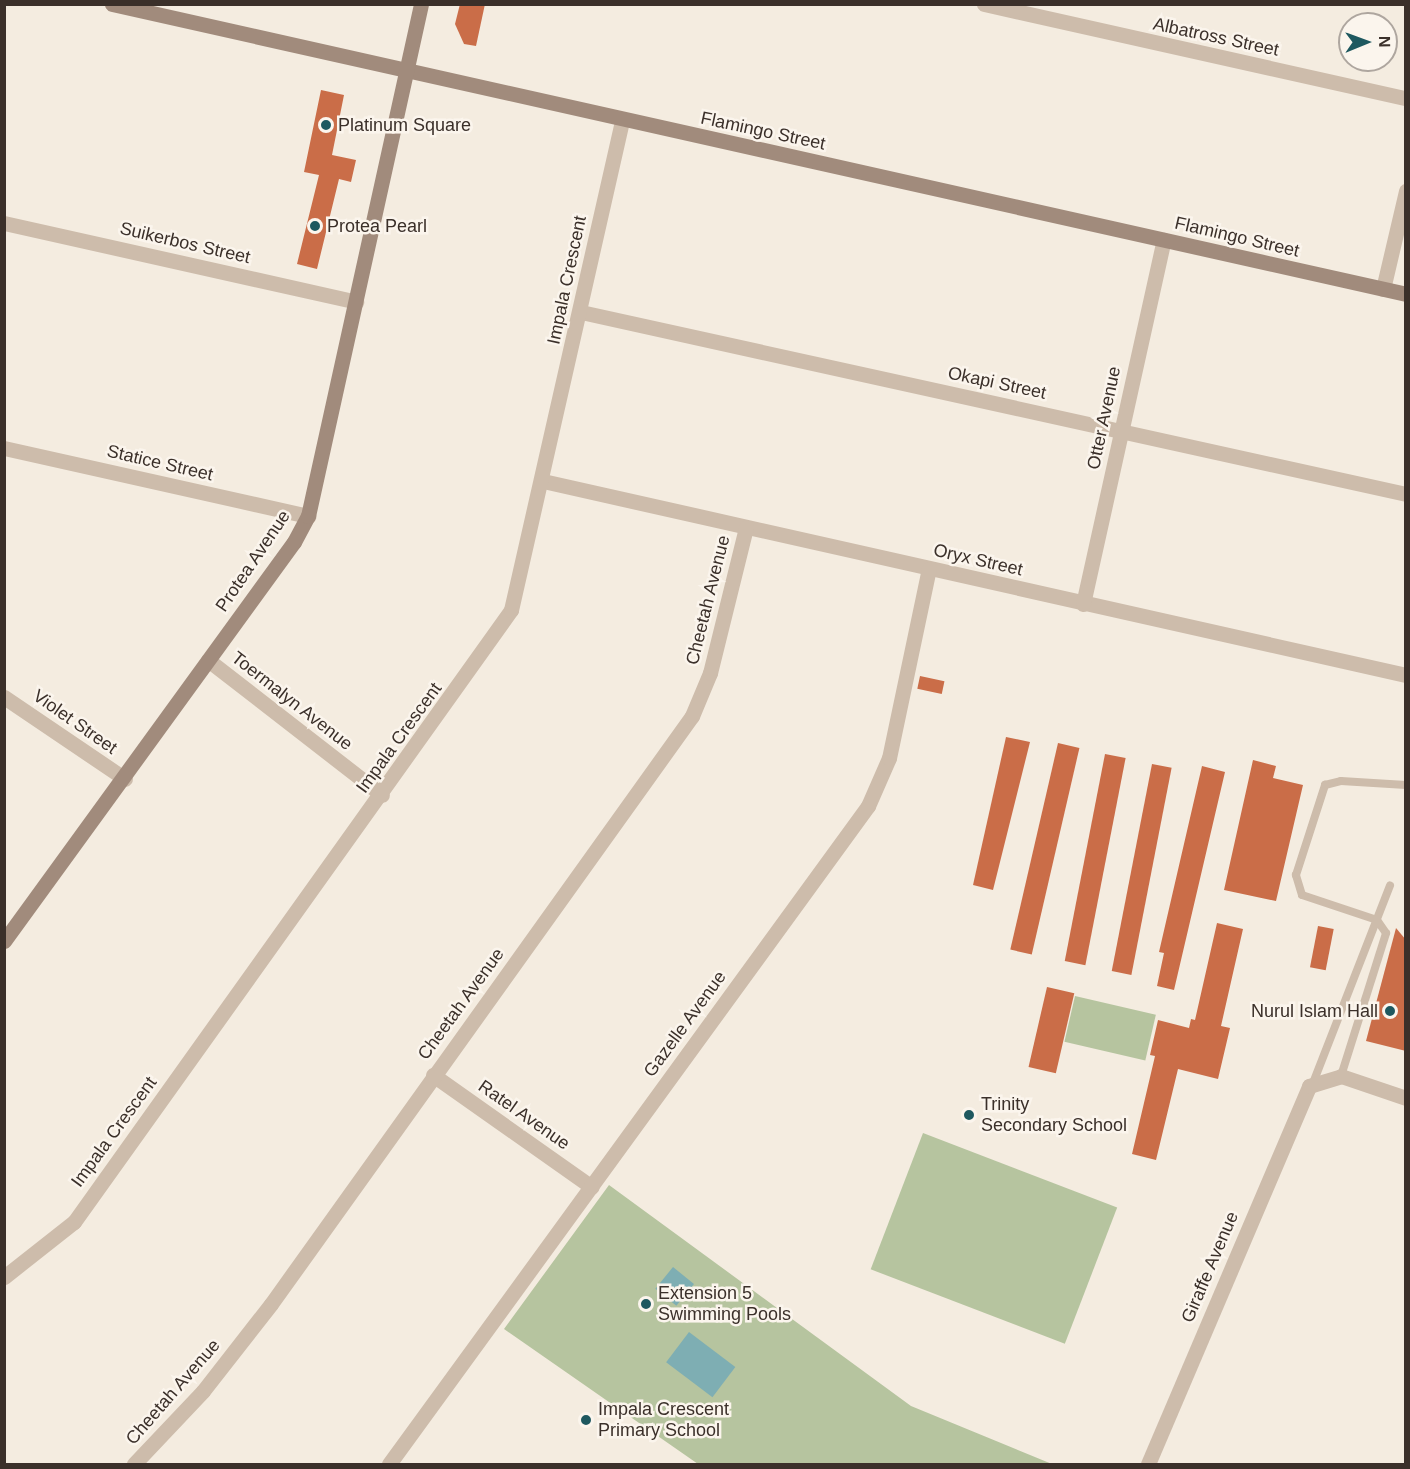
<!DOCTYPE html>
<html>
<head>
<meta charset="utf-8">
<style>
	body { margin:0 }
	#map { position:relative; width:1410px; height:1469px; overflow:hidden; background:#f4ece0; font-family:Arial,sans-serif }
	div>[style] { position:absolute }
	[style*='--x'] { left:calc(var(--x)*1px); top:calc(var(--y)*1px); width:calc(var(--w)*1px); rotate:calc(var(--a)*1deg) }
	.green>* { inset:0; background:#b6c49f; transform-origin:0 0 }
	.water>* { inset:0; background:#7eaeb3; transform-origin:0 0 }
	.building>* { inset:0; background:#ca6d48; transform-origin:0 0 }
	.lane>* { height:8px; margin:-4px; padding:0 4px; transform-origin:4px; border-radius:4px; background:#cdbcab }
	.street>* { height:15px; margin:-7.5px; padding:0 7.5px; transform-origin:7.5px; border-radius:7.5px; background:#cdbcab }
	.secondary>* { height:15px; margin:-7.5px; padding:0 7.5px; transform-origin:7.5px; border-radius:7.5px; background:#a18b7c }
	.dots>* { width:16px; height:16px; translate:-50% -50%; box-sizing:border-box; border:3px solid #fbf5ed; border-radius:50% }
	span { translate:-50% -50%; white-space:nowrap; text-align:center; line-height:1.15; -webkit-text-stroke:5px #fbf5ed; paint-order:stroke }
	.street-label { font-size:18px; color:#3b302a }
	.poi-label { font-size:18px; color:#3b302a }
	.left { translate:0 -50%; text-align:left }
	.right { translate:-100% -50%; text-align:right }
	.frame { position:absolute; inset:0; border:6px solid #3b302a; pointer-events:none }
	.north { position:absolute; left:1338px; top:12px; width:60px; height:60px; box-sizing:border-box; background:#fbf5ed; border:2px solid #aea69f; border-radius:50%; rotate:89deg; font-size:16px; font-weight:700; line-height:24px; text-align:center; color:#3b302a }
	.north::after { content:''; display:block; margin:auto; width:21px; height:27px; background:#1e585f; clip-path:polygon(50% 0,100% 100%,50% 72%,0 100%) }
</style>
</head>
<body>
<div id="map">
	<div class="green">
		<div style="left:1075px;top:996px;width:83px;height:47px;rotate:13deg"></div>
		<div style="left:923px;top:1133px;width:208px;height:146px;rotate:21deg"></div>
		<div style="clip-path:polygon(609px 1185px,911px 1406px,1052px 1464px,698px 1464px,504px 1329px)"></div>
	</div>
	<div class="water">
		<div style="left:673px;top:1267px;width:27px;height:28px;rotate:39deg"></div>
		<div style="left:689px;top:1332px;width:58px;height:38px;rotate:37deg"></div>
	</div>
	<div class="building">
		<div style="clip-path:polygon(460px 4px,485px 4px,476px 46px,464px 44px,455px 24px)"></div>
		<div style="clip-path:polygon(321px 90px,344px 95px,332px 155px,356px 160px,351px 182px,339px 179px,317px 269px,297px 264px,319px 175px,304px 172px)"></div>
		<div style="left:920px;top:676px;width:25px;height:13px;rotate:12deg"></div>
		<div style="clip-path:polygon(1006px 737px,1030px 742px,993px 890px,973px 885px)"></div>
		<div style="left:1058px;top:743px;width:22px;height:212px;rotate:13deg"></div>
		<div style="left:1105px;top:754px;width:21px;height:211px;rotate:11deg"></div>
		<div style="clip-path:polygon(1253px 760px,1276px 766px,1273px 778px,1303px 785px,1276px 901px,1224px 890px)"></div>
		<div style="left:1152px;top:764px;width:20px;height:211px;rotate:11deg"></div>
		<div style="clip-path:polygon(1202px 766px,1225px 772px,1174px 990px,1157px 986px,1164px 953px,1159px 952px)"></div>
		<div style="clip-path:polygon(1217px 923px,1243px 929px,1221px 1026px,1230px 1028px,1218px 1079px,1178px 1069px,1156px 1160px,1132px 1154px,1155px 1056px,1150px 1055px,1158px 1020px,1189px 1028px,1191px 1019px,1195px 1020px)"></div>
		<div style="left:1318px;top:926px;width:16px;height:42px;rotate:11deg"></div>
		<div style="clip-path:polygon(1396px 928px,1406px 940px,1406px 1051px,1366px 1041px)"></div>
		<div style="left:1047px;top:987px;width:28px;height:82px;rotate:13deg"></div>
	</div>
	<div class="lane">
		<div style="--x:1341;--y:1076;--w:150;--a:-72.5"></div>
		<div style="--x:1386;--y:933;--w:16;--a:-125"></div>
		<div style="--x:1377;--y:920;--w:79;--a:-161.6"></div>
		<div style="--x:1302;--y:895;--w:21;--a:-107"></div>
		<div style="--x:1296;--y:875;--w:95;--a:-72.1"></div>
		<div style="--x:1325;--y:785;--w:16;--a:-14"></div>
		<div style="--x:1341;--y:781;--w:65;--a:3.5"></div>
		<div style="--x:1313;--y:1083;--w:212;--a:-68.7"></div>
	</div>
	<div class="street">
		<div style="--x:984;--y:4;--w:432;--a:12.6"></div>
		<div style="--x:4;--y:223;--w:361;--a:12.6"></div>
		<div style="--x:1383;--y:289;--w:101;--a:-76.8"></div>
		<div style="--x:581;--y:312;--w:845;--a:12.44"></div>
		<div style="--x:4;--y:448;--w:312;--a:12.6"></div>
		<div style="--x:543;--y:481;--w:885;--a:12.67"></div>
		<div style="--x:1083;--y:604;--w:373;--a:-77.5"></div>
		<div style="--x:208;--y:660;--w:220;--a:37.8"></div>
		<div style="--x:4;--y:697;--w:146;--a:34.1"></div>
		<div style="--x:433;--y:1075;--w:194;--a:35.2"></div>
		<div style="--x:4;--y:1277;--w:89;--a:-38.2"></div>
		<div style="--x:74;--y:1222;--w:752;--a:-54.47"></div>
		<div style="--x:511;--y:610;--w:501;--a:-77.21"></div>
		<div style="--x:134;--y:1464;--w:100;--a:-46.6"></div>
		<div style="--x:203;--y:1391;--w:110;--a:-52"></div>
		<div style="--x:271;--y:1304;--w:723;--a:-54.4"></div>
		<div style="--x:692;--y:716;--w:47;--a:-67.3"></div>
		<div style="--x:710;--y:673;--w:150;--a:-76.1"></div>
		<div style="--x:389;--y:1464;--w:814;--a:-53.95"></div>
		<div style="--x:868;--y:806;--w:52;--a:-66.4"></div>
		<div style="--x:889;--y:758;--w:193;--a:-78.1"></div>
		<div style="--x:1148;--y:1464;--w:411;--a:-66.9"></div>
		<div style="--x:1309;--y:1086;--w:34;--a:-17"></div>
		<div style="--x:1341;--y:1076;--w:69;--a:18.7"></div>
	</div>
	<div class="secondary">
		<div style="--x:112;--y:4;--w:1326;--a:12.63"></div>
		<div style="--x:4;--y:941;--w:493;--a:-54"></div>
		<div style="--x:294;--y:542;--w:30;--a:-62"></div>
		<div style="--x:308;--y:516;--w:524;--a:-77.55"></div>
	</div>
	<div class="dots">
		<div style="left:326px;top:125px;background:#1e585f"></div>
		<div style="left:315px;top:226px;background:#1e585f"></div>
		<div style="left:1390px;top:1011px;background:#1e585f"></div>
		<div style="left:969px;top:1115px;background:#1e585f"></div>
		<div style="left:646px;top:1304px;background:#1e585f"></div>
		<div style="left:586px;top:1420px;background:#1e585f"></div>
	</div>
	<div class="street-label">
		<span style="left:1216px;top:37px;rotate:12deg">Albatross Street</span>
		<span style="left:763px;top:131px;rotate:12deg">Flamingo Street</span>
		<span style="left:1237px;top:237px;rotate:13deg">Flamingo Street</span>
		<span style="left:185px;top:243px;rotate:13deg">Suikerbos Street</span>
		<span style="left:567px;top:280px;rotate:-78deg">Impala Crescent</span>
		<span style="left:997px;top:383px;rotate:12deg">Okapi Street</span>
		<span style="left:1104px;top:418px;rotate:-78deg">Otter Avenue</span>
		<span style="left:160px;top:463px;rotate:13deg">Statice Street</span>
		<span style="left:978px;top:560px;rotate:13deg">Oryx Street</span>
		<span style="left:253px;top:561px;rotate:-56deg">Protea Avenue</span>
		<span style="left:708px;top:600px;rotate:-76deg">Cheetah Avenue</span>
		<span style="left:292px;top:701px;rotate:38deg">Toermalyn Avenue</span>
		<span style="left:75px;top:722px;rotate:35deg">Violet Street</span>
		<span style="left:399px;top:738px;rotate:-54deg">Impala Crescent</span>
		<span style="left:461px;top:1004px;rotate:-54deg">Cheetah Avenue</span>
		<span style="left:685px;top:1024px;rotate:-54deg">Gazelle Avenue</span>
		<span style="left:524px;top:1115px;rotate:35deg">Ratel Avenue</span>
		<span style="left:114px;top:1132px;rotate:-54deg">Impala Crescent</span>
		<span style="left:1210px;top:1267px;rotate:-67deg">Giraffe Avenue</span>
		<span style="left:173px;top:1392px;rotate:-49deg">Cheetah Avenue</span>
	</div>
	<div class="poi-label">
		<span class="left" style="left:338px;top:125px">Platinum Square</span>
		<span class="left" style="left:327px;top:226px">Protea Pearl</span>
		<span class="right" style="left:1378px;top:1011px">Nurul Islam Hall</span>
		<span class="left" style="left:981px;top:1115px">Trinity<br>Secondary School</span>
		<span class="left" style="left:658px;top:1304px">Extension 5<br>Swimming Pools</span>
		<span class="left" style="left:598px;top:1420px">Impala Crescent<br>Primary School</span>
	</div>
	<div class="frame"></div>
	<div class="north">N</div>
</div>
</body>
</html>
